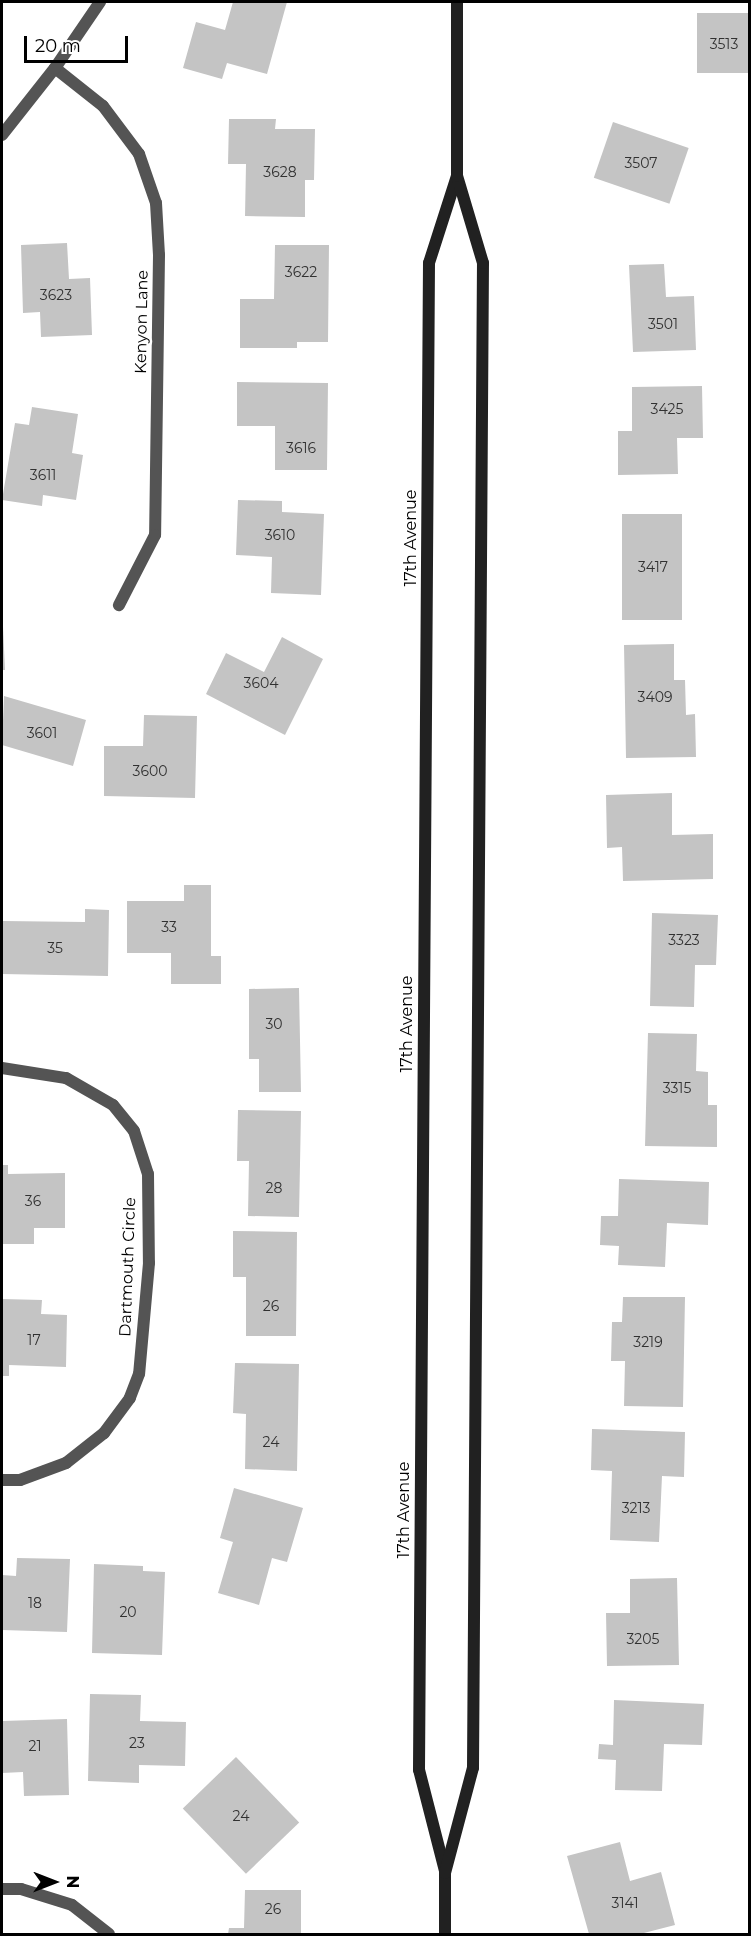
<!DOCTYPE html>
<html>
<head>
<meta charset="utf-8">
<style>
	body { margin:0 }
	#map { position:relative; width:751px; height:1936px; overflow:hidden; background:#fff; font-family:Montserrat,sans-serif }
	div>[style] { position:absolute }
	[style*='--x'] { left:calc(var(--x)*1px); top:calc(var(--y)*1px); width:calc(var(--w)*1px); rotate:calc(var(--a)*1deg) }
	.building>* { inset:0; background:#c4c4c4; transform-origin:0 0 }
	.street>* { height:12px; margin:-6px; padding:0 6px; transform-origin:6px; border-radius:6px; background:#545454 }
	.secondary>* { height:12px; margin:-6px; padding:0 6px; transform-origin:6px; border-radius:6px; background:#212121 }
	span { translate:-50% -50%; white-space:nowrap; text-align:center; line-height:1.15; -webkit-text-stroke:5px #fff; paint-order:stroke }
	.number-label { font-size:14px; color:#313131 }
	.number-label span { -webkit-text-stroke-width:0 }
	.street-label { font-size:16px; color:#000 }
	.frame { position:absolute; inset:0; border:3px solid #000; pointer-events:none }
	.north { position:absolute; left:24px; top:1852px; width:60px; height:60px; -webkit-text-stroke:4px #fff; paint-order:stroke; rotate:90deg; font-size:16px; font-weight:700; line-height:24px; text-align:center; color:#000 }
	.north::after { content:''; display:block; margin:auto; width:21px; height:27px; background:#000; clip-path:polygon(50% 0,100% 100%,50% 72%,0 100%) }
	.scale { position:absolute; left:24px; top:36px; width:104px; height:27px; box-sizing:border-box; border:3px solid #000; border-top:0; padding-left:8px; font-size:18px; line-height:21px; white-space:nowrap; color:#000; -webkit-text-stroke:4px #fff; paint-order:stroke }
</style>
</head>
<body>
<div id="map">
	<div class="building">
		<div style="clip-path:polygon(233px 2px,287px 2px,267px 74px,227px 63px,222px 79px,183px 68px,196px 22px,225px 30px)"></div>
		<div style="left:750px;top:13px;width:60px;height:53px;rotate:90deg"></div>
		<div style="clip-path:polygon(229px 119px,276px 119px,275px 129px,315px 129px,314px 180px,305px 180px,305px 217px,245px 216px,246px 164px,228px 164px)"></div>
		<div style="left:613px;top:122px;width:80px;height:59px;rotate:19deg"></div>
		<div style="clip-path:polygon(67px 243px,69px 279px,90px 278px,92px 335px,41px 337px,40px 312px,23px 313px,21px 245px)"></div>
		<div style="clip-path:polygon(275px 245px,329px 245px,328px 342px,297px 342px,297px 348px,240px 348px,240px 299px,274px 299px)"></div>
		<div style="clip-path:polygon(664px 264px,666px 297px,694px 296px,696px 350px,633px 352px,629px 265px)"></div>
		<div style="clip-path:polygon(237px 382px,328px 383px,327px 470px,275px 470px,275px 426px,237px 426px)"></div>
		<div style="clip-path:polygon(702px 386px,703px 438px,677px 438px,678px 474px,618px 475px,618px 431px,632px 431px,632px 387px)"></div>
		<div style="clip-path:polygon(32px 407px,78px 414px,72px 453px,83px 455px,76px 500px,43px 495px,42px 506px,2px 500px,15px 423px,29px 425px)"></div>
		<div style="clip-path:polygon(238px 500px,282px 501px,282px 512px,324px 514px,321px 595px,271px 593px,272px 557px,236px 555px)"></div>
		<div style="left:622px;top:514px;width:60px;height:106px"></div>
		<div style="clip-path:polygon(2px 605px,5px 670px,2px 670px)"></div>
		<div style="clip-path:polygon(282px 637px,323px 659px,285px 735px,206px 694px,226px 653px,264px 672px)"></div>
		<div style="clip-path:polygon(674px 644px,674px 680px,685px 680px,686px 715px,695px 714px,696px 757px,626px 758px,624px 645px)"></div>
		<div style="clip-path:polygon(4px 696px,86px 720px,73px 766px,2px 745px)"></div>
		<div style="clip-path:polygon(144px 715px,197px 716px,195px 798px,104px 796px,104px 746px,143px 746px)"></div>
		<div style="clip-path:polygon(672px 793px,672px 835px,713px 834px,713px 879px,623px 881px,622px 847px,607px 848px,606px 795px)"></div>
		<div style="clip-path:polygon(184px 885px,211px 885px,211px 956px,221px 956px,221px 984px,171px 984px,171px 953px,127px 953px,127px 901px,184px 901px)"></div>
		<div style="clip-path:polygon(85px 909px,109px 910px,108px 976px,2px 974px,3px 921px,85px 922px)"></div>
		<div style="clip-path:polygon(652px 913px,718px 915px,716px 965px,695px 965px,694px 1007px,650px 1006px)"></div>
		<div style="clip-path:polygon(299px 988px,301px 1092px,259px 1092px,259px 1059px,249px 1059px,249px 989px)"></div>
		<div style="clip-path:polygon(648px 1033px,697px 1034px,696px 1071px,708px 1072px,708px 1105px,717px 1105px,717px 1147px,645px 1146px)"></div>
		<div style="clip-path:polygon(238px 1110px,301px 1111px,299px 1217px,248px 1216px,249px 1161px,237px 1161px)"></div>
		<div style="clip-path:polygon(2px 1165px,8px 1165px,8px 1174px,65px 1173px,65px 1228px,34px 1228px,34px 1244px,2px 1244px)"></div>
		<div style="clip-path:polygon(619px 1179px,709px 1182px,708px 1225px,667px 1223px,665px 1267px,618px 1265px,619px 1246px,600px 1245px,601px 1216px,618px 1216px)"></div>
		<div style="clip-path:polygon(233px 1231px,297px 1232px,296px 1336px,246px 1336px,246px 1277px,233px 1277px)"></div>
		<div style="clip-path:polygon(623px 1297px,685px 1297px,683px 1407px,624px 1406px,625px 1361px,611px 1361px,612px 1322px,622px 1322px)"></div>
		<div style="clip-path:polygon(2px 1299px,42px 1300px,41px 1314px,67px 1315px,66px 1367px,9px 1365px,9px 1376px,2px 1376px)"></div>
		<div style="clip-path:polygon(235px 1363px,299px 1364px,297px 1471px,245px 1469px,246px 1414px,233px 1413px)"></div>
		<div style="clip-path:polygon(592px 1429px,685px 1432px,684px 1477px,662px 1476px,659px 1542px,610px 1540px,612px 1471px,591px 1470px)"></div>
		<div style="clip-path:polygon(234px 1488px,303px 1508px,287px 1562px,272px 1558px,259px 1605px,218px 1593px,233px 1542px,220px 1538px)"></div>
		<div style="clip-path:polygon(17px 1558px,70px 1559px,67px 1632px,2px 1630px,2px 1575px,16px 1576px)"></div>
		<div style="clip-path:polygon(94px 1564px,143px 1566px,143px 1571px,165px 1572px,162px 1655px,92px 1653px)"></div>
		<div style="clip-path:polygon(677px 1578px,679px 1665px,607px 1666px,606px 1613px,630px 1613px,630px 1579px)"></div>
		<div style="clip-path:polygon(90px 1694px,141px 1695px,140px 1721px,186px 1722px,185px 1766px,139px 1765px,139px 1783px,88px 1781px)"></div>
		<div style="clip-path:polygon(614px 1700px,704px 1704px,702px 1745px,664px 1744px,662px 1791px,615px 1790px,616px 1760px,598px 1759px,599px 1744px,613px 1745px)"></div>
		<div style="clip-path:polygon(67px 1719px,69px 1795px,24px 1796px,23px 1772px,2px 1773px,2px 1721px)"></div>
		<div style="left:236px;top:1757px;width:91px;height:74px;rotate:46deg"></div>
		<div style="clip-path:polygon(620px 1842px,630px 1881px,661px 1872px,675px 1925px,640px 1934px,589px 1934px,567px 1856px)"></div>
		<div style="clip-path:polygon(245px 1890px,301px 1890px,301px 1934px,228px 1934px,229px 1928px,244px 1928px)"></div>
	</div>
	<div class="street">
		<div style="--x:55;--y:68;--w:61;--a:38.4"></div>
		<div style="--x:103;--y:106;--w:60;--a:53.1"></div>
		<div style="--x:139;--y:154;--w:52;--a:70.9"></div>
		<div style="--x:156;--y:203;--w:52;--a:86.7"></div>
		<div style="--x:159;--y:255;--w:280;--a:90.8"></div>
		<div style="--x:155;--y:535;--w:79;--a:117.2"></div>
		<div style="--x:2;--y:135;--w:85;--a:-51.7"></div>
		<div style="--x:55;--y:68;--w:80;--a:-55.7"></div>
		<div style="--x:2;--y:1068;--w:65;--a:8.9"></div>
		<div style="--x:66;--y:1078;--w:54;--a:29.9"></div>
		<div style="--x:113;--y:1105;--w:33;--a:51"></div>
		<div style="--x:134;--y:1131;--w:45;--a:72"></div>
		<div style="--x:148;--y:1174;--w:89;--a:89.4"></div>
		<div style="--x:149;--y:1263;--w:111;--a:95.1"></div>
		<div style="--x:139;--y:1374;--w:26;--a:111"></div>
		<div style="--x:130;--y:1398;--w:44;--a:126.6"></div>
		<div style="--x:104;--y:1433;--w:48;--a:141.7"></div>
		<div style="--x:66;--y:1463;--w:49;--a:159.7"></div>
		<div style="--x:20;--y:1480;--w:18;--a:180"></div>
		<div style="--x:2;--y:1889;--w:19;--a:0"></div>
		<div style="--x:21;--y:1889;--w:53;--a:17.4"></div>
		<div style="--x:72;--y:1905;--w:47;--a:38.1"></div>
	</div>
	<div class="secondary">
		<div style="--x:445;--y:1871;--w:104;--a:-104.4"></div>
		<div style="--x:419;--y:1770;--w:1507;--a:-89.62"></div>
		<div style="--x:429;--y:263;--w:91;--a:-72.2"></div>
		<div style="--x:445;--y:1934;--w:61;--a:-90"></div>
		<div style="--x:445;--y:1873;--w:109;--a:-75.1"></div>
		<div style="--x:473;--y:1768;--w:1505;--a:-89.62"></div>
		<div style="--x:483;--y:263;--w:91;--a:-106.6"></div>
		<div style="--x:457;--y:176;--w:174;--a:-90"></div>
	</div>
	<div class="number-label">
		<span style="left:724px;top:44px">3513</span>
		<span style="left:641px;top:163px">3507</span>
		<span style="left:280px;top:172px">3628</span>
		<span style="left:301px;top:272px">3622</span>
		<span style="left:56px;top:295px">3623</span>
		<span style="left:663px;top:324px">3501</span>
		<span style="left:667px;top:409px">3425</span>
		<span style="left:301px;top:448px">3616</span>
		<span style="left:43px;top:475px">3611</span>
		<span style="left:280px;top:535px">3610</span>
		<span style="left:653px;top:567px">3417</span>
		<span style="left:261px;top:683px">3604</span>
		<span style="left:655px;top:697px">3409</span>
		<span style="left:42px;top:733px">3601</span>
		<span style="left:150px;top:771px">3600</span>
		<span style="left:169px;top:927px">33</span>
		<span style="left:684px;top:940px">3323</span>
		<span style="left:55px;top:948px">35</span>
		<span style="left:274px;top:1024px">30</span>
		<span style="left:677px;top:1088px">3315</span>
		<span style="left:274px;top:1188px">28</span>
		<span style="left:33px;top:1201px">36</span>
		<span style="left:271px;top:1306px">26</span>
		<span style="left:34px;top:1340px">17</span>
		<span style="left:648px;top:1342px">3219</span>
		<span style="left:271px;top:1442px">24</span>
		<span style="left:636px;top:1508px">3213</span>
		<span style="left:35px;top:1603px">18</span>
		<span style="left:128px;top:1612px">20</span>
		<span style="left:643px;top:1639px">3205</span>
		<span style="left:137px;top:1743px">23</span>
		<span style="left:35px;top:1746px">21</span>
		<span style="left:241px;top:1816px">24</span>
		<span style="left:625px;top:1903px">3141</span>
		<span style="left:273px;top:1909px">26</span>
	</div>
	<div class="street-label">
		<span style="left:142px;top:322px;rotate:-89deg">Kenyon Lane</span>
		<span style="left:411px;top:538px;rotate:-90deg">17th Avenue</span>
		<span style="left:407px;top:1024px;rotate:-90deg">17th Avenue</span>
		<span style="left:128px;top:1267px;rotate:-88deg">Dartmouth Circle</span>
		<span style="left:404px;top:1510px;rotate:-90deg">17th Avenue</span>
	</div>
	<div class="frame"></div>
	<div class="north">N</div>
	<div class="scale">20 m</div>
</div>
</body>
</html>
